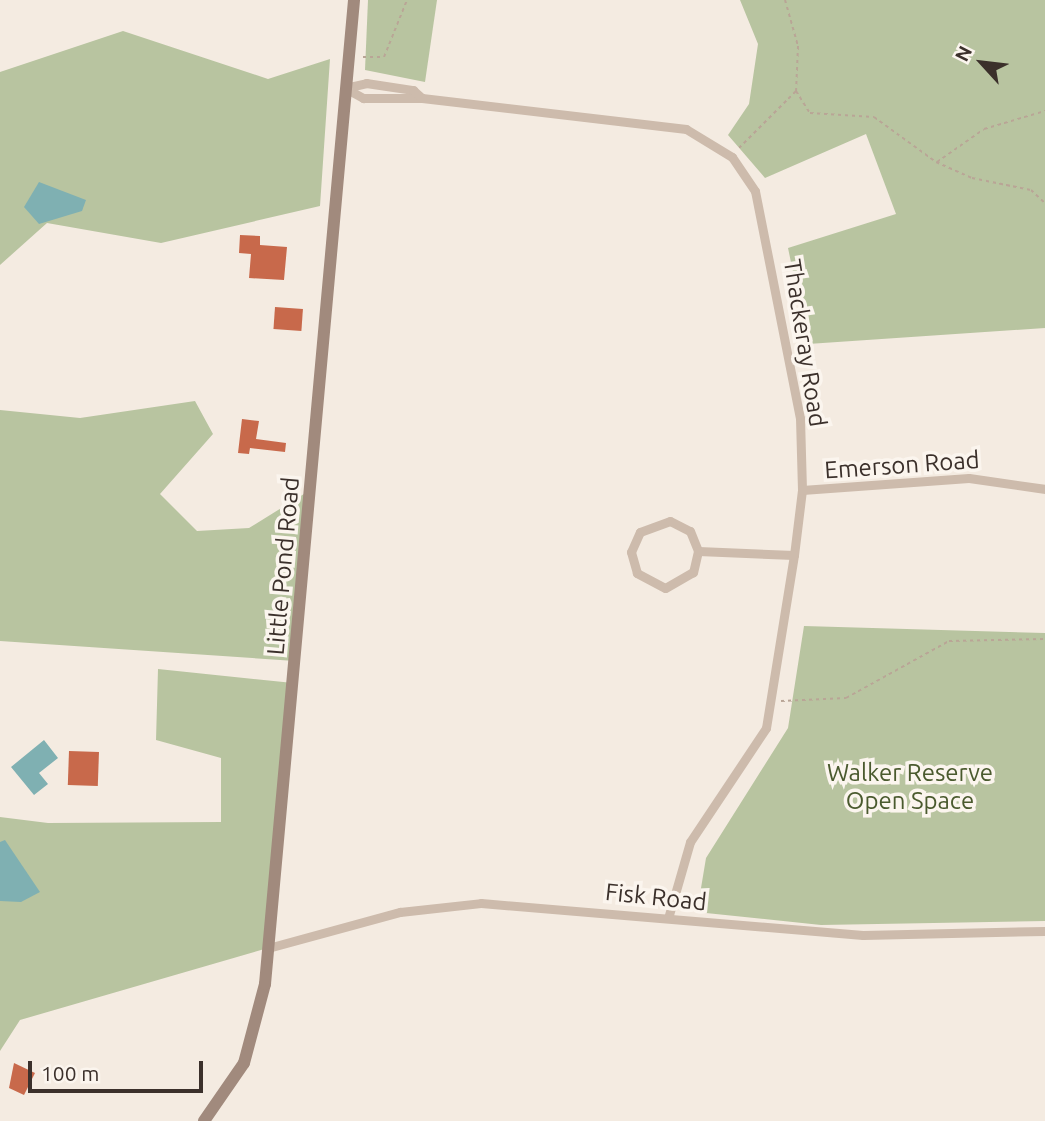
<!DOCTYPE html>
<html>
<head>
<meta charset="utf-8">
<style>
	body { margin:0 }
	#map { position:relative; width:1045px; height:1121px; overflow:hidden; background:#f4ebe1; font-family:Ubuntu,sans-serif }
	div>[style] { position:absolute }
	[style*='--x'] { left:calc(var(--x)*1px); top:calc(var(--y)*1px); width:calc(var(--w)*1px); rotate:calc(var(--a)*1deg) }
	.green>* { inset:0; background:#b8c4a0 }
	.water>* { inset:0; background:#7fb0b2 }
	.building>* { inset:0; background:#c8694b; transform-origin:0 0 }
	.path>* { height:2px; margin-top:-1px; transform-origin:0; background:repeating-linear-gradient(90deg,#b9a596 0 3.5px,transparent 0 7px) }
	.street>* { height:9px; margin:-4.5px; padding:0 4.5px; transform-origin:4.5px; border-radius:4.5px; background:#cdbbac }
	.secondary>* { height:12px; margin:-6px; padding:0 6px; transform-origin:6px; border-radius:6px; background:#a18a7d }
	span { translate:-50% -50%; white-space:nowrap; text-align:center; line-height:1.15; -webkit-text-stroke:7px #fbf5ee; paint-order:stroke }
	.street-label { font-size:24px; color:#3b302b }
	.park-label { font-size:24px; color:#4a5a2e }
	.north { position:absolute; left:947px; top:28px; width:70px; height:70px; -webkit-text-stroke:5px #fbf5ee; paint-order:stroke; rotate:297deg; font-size:19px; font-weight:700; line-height:28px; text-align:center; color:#3b302b }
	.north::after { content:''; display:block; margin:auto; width:24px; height:32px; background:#3b302b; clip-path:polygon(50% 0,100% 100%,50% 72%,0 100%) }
	.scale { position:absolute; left:28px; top:1061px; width:175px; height:32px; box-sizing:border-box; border:4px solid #3b302b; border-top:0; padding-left:9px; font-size:21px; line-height:24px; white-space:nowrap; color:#3b302b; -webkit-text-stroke:5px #fbf5ee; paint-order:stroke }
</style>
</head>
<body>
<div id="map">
	<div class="green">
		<div style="clip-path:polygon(368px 0,437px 0,425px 82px,365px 70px)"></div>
		<div style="clip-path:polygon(740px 0,1045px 0,1045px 328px,808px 344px,788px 248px,896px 214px,866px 134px,765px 178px,728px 135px,749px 104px,758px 44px)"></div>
		<div style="clip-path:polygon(123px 31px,268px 79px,330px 59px,320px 206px,161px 243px,47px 223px,0 265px,0 72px)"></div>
		<div style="clip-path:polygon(195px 401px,213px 434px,160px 494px,197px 531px,249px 528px,312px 489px,295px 661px,0 641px,0 410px,80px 418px)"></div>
		<div style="clip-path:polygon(804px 626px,1045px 633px,1045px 921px,821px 925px,706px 913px,698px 906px,706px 858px,788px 728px)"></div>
		<div style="clip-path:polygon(158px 669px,293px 683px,268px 948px,20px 1020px,0 1051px,0 817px,48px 823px,221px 822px,221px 758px,156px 740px)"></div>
	</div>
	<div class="water">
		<div style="clip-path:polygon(39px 182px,86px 200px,82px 211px,39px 224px,24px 207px)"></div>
		<div style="clip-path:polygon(44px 740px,58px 758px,39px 773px,48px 784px,34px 795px,11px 767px)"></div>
		<div style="clip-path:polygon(5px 840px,40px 892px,21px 902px,0 901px,0 842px)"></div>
	</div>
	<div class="building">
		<div style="clip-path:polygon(240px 235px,260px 236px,260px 245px,287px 247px,284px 280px,249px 278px,251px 254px,239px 253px)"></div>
		<div style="left:275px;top:307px;width:28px;height:22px;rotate:4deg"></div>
		<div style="clip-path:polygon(242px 419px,259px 421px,256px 439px,286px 443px,285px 452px,250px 448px,249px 454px,238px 453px)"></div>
		<div style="left:69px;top:751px;width:30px;height:34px;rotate:2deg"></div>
		<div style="clip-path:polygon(14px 1063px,35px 1073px,24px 1095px,9px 1088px)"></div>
	</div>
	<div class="path">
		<div style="--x:785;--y:0;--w:48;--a:74.2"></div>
		<div style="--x:798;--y:46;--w:45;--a:92.5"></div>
		<div style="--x:796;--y:91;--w:26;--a:58"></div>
		<div style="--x:810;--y:113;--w:64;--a:3.6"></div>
		<div style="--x:874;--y:117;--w:77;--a:36"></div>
		<div style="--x:936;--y:162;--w:39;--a:24"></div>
		<div style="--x:972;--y:178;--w:60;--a:11.5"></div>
		<div style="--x:1031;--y:190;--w:19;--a:43"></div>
		<div style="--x:363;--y:57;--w:21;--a:0"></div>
		<div style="--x:384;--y:57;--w:61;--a:-68"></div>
		<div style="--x:739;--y:148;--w:81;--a:-45"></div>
		<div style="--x:937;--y:162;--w:57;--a:-35.1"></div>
		<div style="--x:984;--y:129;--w:64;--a:-16.4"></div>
		<div style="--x:781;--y:701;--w:65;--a:-2.6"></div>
		<div style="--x:846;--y:698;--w:118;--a:-29"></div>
		<div style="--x:949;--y:641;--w:96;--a:-1.2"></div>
	</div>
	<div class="street">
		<div style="--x:345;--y:88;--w:21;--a:29"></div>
		<div style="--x:363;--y:98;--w:59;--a:0"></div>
		<div style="--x:422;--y:98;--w:266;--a:6.7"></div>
		<div style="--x:686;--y:129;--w:54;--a:31.3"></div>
		<div style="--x:732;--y:157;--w:41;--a:55.9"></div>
		<div style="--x:755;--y:191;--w:231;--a:78.8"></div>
		<div style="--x:800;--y:418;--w:72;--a:88.4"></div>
		<div style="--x:802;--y:490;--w:65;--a:97"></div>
		<div style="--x:794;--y:555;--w:175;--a:99.2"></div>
		<div style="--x:766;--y:728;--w:137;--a:123.7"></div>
		<div style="--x:690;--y:842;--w:79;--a:106.1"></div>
		<div style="--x:345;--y:88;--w:22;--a:-13"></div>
		<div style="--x:366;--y:83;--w:48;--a:8.5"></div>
		<div style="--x:413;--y:90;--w:12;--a:42"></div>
		<div style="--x:802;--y:490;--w:167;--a:-4.1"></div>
		<div style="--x:969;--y:478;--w:77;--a:8.2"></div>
		<div style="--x:698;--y:551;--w:22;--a:103"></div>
		<div style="--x:693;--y:572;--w:32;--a:150"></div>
		<div style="--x:665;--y:588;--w:32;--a:-152"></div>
		<div style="--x:637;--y:573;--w:22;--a:-106"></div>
		<div style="--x:631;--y:552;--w:22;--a:-66"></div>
		<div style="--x:640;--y:532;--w:32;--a:-20"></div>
		<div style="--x:670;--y:521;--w:22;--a:27"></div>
		<div style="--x:690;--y:531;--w:22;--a:68"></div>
		<div style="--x:698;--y:551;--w:96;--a:2.4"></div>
		<div style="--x:268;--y:948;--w:137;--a:-15.3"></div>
		<div style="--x:400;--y:912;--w:81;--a:-6.3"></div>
		<div style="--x:481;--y:903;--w:383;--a:4.8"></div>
		<div style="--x:863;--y:935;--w:182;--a:-1.3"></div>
	</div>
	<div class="secondary">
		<div style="--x:204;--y:1121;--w:70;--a:-55.4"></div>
		<div style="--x:244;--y:1063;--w:82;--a:-75.1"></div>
		<div style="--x:265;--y:984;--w:988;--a:-84.83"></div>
	</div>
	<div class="street-label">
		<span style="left:805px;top:343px;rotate:81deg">Thackeray Road</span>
		<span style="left:902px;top:465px;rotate:-4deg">Emerson Road</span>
		<span style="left:283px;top:566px;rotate:-85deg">Little Pond Road</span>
		<span style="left:656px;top:897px;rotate:6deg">Fisk Road</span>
	</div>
	<div class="park-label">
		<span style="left:910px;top:787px">Walker Reserve<br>Open Space</span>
	</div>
	<div class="north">N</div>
	<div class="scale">100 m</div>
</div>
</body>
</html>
